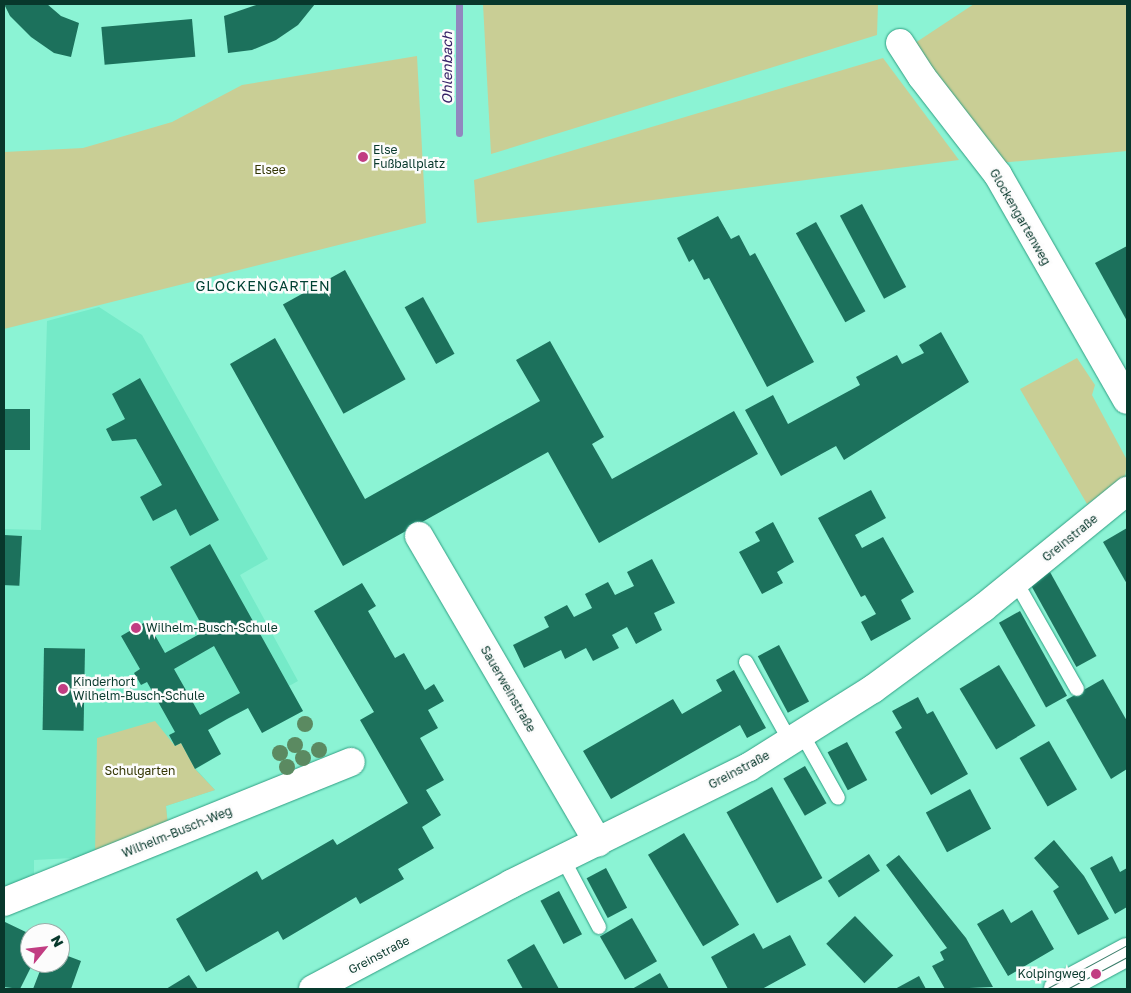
<!DOCTYPE html>
<html>
<head>
<meta charset="utf-8">
<style>
	body { margin:0 }
	#map { position:relative; width:1131px; height:993px; overflow:hidden; background:#8bf3d4; font-family:"Golos Text",sans-serif }
	div>[style] { position:absolute }
	[style*='--x'] { left:calc(var(--x)*1px); top:calc(var(--y)*1px); width:calc(var(--w)*1px); rotate:calc(var(--a)*1deg) }
	.built>* { inset:0; background:#75eac8 }
	.green>* { inset:0; background:#c9ce95 }
	.stream>* { height:7px; margin:-3.5px; padding:0 3.5px; transform-origin:3.5px; border-radius:3.5px; background:#9187bf }
	.building>* { inset:0; background:#1c715c; transform-origin:0 0 }
	.roads { filter:drop-shadow(0 0 1px #309f83) drop-shadow(0 0 1px #309f83) }
	.service>* { height:14px; margin:-7px; padding:0 7px; transform-origin:7px; border-radius:7px; background:#fff }
	.minor>* { height:28px; margin:-14px; padding:0 14px; transform-origin:14px; border-radius:14px; background:#fff }
	.tertiary>* { height:28px; margin:-14px; padding:0 14px; transform-origin:14px; border-radius:14px; background:#fff }
	.tram>* { height:1px; margin:-0.5px; padding:0 0.5px; transform-origin:0.5px; border-radius:0.5px; background:#387c69 }
	.trees>* { width:16px; height:16px; margin:-8px; border-radius:50%; background:#5b8a61 }
	.dots>* { width:14px; height:14px; translate:-50% -50%; box-sizing:border-box; border:2px solid #fcfcfc; border-radius:50% }
	span { translate:-50% -50%; white-space:nowrap; text-align:center; line-height:1.15; -webkit-text-stroke:5px #fcfcfc; paint-order:stroke }
	.poi-label { font-size:12px; color:#08382c }
	.left { translate:0 -50%; text-align:left }
	.right { translate:-100% -50%; text-align:right }
	.park-label { font-size:12px; color:#333503 }
	.street-label { font-size:12px; color:#08382c }
	.water-label { font-size:14px; color:#372367; font-style:italic }
	.neighbourhood-label { font-size:14px; color:#004133; letter-spacing:1px }
	.frame { position:absolute; inset:0; border:5px solid #08382c; pointer-events:none }
	.north { position:absolute; left:20px; top:923px; width:50px; height:50px; box-sizing:border-box; background:#fcfcfc; border:1px solid #9aaea9; border-radius:50%; rotate:61deg; font-size:14px; font-weight:700; line-height:20px; text-align:center; color:#08382c }
	.north::after { content:''; display:block; margin:auto; width:18px; height:22px; background:#c13d82; clip-path:polygon(50% 0,100% 100%,50% 72%,0 100%) }
</style>
</head>
<body>
<div id="map">
	<div class="built">
		<div style="clip-path:polygon(99px 307px,142px 335px,268px 559px,240px 575px,298px 681px,289px 686px,303px 711px,262px 733px,248px 708px,208px 730px,221px 754px,196px 769px,215px 790px,166px 806px,168px 826px,75px 863px,73px 858px,34px 860px,34px 879px,4px 891px,4px 529px,41px 530px,47px 321px)"></div>
	</div>
	<div class="green">
		<div style="clip-path:polygon(483px 4px,878px 4px,877px 35px,491px 154px)"></div>
		<div style="clip-path:polygon(974px 4px,1127px 4px,1127px 151px,999px 163px,915px 43px)"></div>
		<div style="clip-path:polygon(417px 56px,426px 223px,4px 329px,4px 152px,83px 148px,172px 122px,242px 85px)"></div>
		<div style="clip-path:polygon(883px 58px,959px 160px,477px 223px,474px 180px)"></div>
		<div style="clip-path:polygon(1077px 358px,1095px 385px,1092px 395px,1127px 460px,1125px 478px,1087px 504px,1020px 389px)"></div>
		<div style="clip-path:polygon(155px 721px,175px 746px,181px 743px,195px 769px,215px 790px,166px 806px,168px 826px,95px 855px,97px 738px)"></div>
	</div>
	<div class="stream">
		<div style="--x:459;--y:4;--w:129;--a:90"></div>
	</div>
	<div class="building">
		<div style="clip-path:polygon(4px 4px,47px 4px,61px 16px,79px 23px,71px 57px,54px 53px,31px 37px,10px 16px)"></div>
		<div style="clip-path:polygon(259px 4px,315px 4px,298px 25px,276px 40px,252px 50px,228px 53px,224px 16px)"></div>
		<div style="left:192px;top:19px;width:38px;height:91px;rotate:85deg"></div>
		<div style="left:862px;top:204px;width:94px;height:25px;rotate:62deg"></div>
		<div style="clip-path:polygon(718px 216px,731px 239px,739px 235px,750px 256px,755px 253px,814px 362px,767px 387px,709px 278px,704px 280px,693px 259px,689px 262px,677px 238px)"></div>
		<div style="left:816px;top:222px;width:102px;height:23px;rotate:61deg"></div>
		<div style="clip-path:polygon(1127px 246px,1127px 321px,1095px 263px)"></div>
		<div style="left:345px;top:270px;width:125px;height:71px;rotate:61deg"></div>
		<div style="left:423px;top:297px;width:65px;height:21px;rotate:61deg"></div>
		<div style="clip-path:polygon(941px 332px,969px 382px,844px 460px,836px 446px,781px 476px,745px 410px,773px 395px,788px 424px,860px 385px,856px 377px,897px 355px,902px 364px,924px 353px,919px 345px)"></div>
		<div style="clip-path:polygon(275px 338px,365px 499px,540px 401px,516px 360px,550px 341px,604px 437px,592px 444px,612px 479px,734px 411px,758px 454px,599px 543px,548px 452px,343px 566px,230px 364px)"></div>
		<div style="clip-path:polygon(140px 378px,219px 520px,190px 536px,176px 509px,153px 521px,140px 497px,162px 485px,136px 439px,112px 441px,106px 429px,125px 419px,112px 394px)"></div>
		<div style="left:4px;top:409px;width:26px;height:41px"></div>
		<div style="clip-path:polygon(871px 490px,886px 518px,855px 535px,862px 548px,883px 537px,914px 592px,901px 600px,911px 619px,871px 641px,861px 622px,876px 614px,865px 595px,861px 597px,818px 518px)"></div>
		<div style="clip-path:polygon(773px 522px,794px 562px,777px 572px,783px 583px,762px 594px,739px 552px,760px 541px,755px 532px)"></div>
		<div style="clip-path:polygon(1127px 528px,1127px 584px,1103px 542px)"></div>
		<div style="left:4px;top:535px;width:18px;height:50px;rotate:3deg"></div>
		<div style="clip-path:polygon(evenodd,210px 544px,303px 711px,262px 733px,248px 708px,227px 719px,208px 730px,221px 754px,195px 769px,181px 743px,175px 746px,169px 735px,175px 732px,147px 682px,141px 685px,134px 673px,140px 669px,121px 636px,147px 621px,165px 653px,205px 631px,170px 567px,210px 544px,214px 646px,240px 693px,200px 715px,174px 669px,214px 646px)"></div>
		<div style="clip-path:polygon(652px 559px,675px 603px,654px 613px,662px 630px,636px 644px,627px 627px,612px 635px,619px 648px,593px 661px,586px 648px,565px 659px,561px 650px,524px 668px,513px 645px,549px 627px,544px 617px,567px 605px,574px 617px,592px 608px,585px 594px,608px 582px,615px 595px,634px 586px,627px 572px)"></div>
		<div style="left:1050px;top:572px;width:96px;height:23px;rotate:61deg"></div>
		<div style="clip-path:polygon(362px 583px,376px 606px,368px 611px,395px 658px,404px 653px,425px 690px,434px 684px,444px 701px,428px 710px,438px 728px,420px 738px,444px 780px,426px 790px,441px 815px,422px 827px,434px 848px,398px 869px,404px 879px,360px 904px,356px 897px,283px 940px,278px 931px,206px 972px,176px 919px,257px 871px,262px 880px,333px 839px,337px 845px,408px 803px,360px 720px,374px 712px,314px 611px)"></div>
		<div style="left:1020px;top:611px;width:97px;height:24px;rotate:61deg"></div>
		<div style="left:779px;top:645px;width:64px;height:24px;rotate:62deg"></div>
		<div style="left:44px;top:648px;width:41px;height:82px;rotate:1deg"></div>
		<div style="left:999px;top:665px;width:71px;height:46px;rotate:59deg"></div>
		<div style="clip-path:polygon(734px 670px,766px 728px,747px 738px,740px 725px,611px 799px,583px 751px,673px 699px,682px 714px,722px 691px,716px 680px)"></div>
		<div style="clip-path:polygon(1103px 679px,1127px 721px,1127px 769px,1111px 779px,1066px 700px)"></div>
		<div style="clip-path:polygon(918px 697px,927px 714px,933px 711px,968px 774px,931px 795px,895px 732px,902px 728px,892px 711px)"></div>
		<div style="left:1049px;top:741px;width:56px;height:34px;rotate:60deg"></div>
		<div style="left:847px;top:742px;width:43px;height:22px;rotate:62deg"></div>
		<div style="left:805px;top:766px;width:43px;height:25px;rotate:60deg"></div>
		<div style="left:772px;top:787px;width:104px;height:52px;rotate:61deg"></div>
		<div style="left:970px;top:789px;width:45px;height:50px;rotate:62deg"></div>
		<div style="left:684px;top:833px;width:107px;height:42px;rotate:59deg"></div>
		<div style="clip-path:polygon(1054px 840px,1084px 876px,1109px 919px,1078px 935px,1053px 891px,1059px 887px,1034px 858px)"></div>
		<div style="left:869px;top:854px;width:20px;height:49px;rotate:57deg"></div>
		<div style="clip-path:polygon(899px 855px,966px 938px,993px 987px,945px 989px,932px 966px,944px 960px,940px 952px,947px 948px,886px 865px)"></div>
		<div style="clip-path:polygon(1112px 856px,1120px 872px,1127px 868px,1127px 907px,1115px 914px,1090px 868px)"></div>
		<div style="left:606px;top:868px;width:45px;height:22px;rotate:62deg"></div>
		<div style="left:559px;top:891px;width:49px;height:21px;rotate:62deg"></div>
		<div style="clip-path:polygon(1003px 909px,1011px 923px,1032px 910px,1054px 949px,1008px 976px,977px 924px)"></div>
		<div style="left:855px;top:916px;width:55px;height:40px;rotate:46deg"></div>
		<div style="left:632px;top:918px;width:50px;height:37px;rotate:60deg"></div>
		<div style="clip-path:polygon(5px 922px,30px 934px,30px 963px,33px 963px,20px 989px,4px 987px)"></div>
		<div style="clip-path:polygon(754px 933px,763px 949px,790px 935px,806px 965px,762px 989px,728px 989px,711px 957px)"></div>
		<div style="clip-path:polygon(534px 944px,559px 989px,523px 989px,507px 960px)"></div>
		<div style="clip-path:polygon(60px 953px,81px 961px,71px 989px,33px 989px,43px 963px,60px 963px)"></div>
		<div style="clip-path:polygon(660px 973px,669px 989px,632px 989px)"></div>
		<div style="clip-path:polygon(189px 975px,198px 989px,166px 989px)"></div>
		<div style="clip-path:polygon(919px 976px,926px 989px,895px 989px)"></div>
	</div>
	<div class="roads">
		<div class="service">
			<div style="--x:1016;--y:582;--w:123;--a:60.3"></div>
			<div style="--x:746;--y:662;--w:90;--a:60.9"></div>
			<div style="--x:802;--y:734;--w:73;--a:60.6"></div>
			<div style="--x:563;--y:859;--w:77;--a:62.1"></div>
		</div>
		<div class="minor">
			<div style="--x:900;--y:43;--w:40;--a:57.1"></div>
			<div style="--x:922;--y:77;--w:124;--a:52.2"></div>
			<div style="--x:998;--y:175;--w:259;--a:60.2"></div>
			<div style="--x:419;--y:536;--w:355;--a:59.7"></div>
			<div style="--x:4;--y:902;--w:374;--a:-22"></div>
			<div style="--x:313;--y:989;--w:224;--a:-27.9"></div>
			<div style="--x:511;--y:884;--w:265;--a:-26.2"></div>
			<div style="--x:749;--y:767;--w:146;--a:-32.2"></div>
			<div style="--x:873;--y:689;--w:137;--a:-36.4"></div>
			<div style="--x:983;--y:608;--w:186;--a:-39.1"></div>
		</div>
		<div class="tertiary">
			<div style="--x:1058;--y:989;--w:78;--a:-28.2"></div>
		</div>
	</div>
	<div class="tram">
		<div style="--x:1046;--y:989;--w:92;--a:-28.5"></div>
		<div style="--x:1067;--y:989;--w:68;--a:-28.1"></div>
	</div>
	<div class="trees">
		<div style="left:305px;top:724px"></div>
		<div style="left:295px;top:745px"></div>
		<div style="left:319px;top:750px"></div>
		<div style="left:280px;top:753px"></div>
		<div style="left:303px;top:758px"></div>
		<div style="left:287px;top:767px"></div>
	</div>
	<div class="dots">
		<div style="left:363px;top:157px;background:#c13d82"></div>
		<div style="left:136px;top:628px;background:#c13d82"></div>
		<div style="left:63px;top:689px;background:#c13d82"></div>
		<div style="left:1096px;top:974px;background:#c13d82"></div>
	</div>
	<div class="poi-label">
		<span class="left" style="left:373px;top:157px">Else<br>Fußballplatz</span>
		<span class="left" style="left:146px;top:628px">Wilhelm-Busch-Schule</span>
		<span class="left" style="left:73px;top:689px">Kinderhort<br>Wilhelm-Busch-Schule</span>
		<span class="right" style="left:1086px;top:974px">Kolpingweg</span>
	</div>
	<div class="park-label">
		<span style="left:270px;top:170px">Elsee</span>
		<span style="left:140px;top:771px">Schulgarten</span>
	</div>
	<div class="street-label">
		<span style="left:1020px;top:217px;rotate:60deg">Glockengartenweg</span>
		<span style="left:1070px;top:538px;rotate:-39deg">Greinstraße</span>
		<span style="left:508px;top:689px;rotate:60deg">Sauerweinstraße</span>
		<span style="left:739px;top:770px;rotate:-28deg">Greinstraße</span>
		<span style="left:177px;top:832px;rotate:-22deg">Wilhelm-Busch-Weg</span>
		<span style="left:379px;top:955px;rotate:-28deg">Greinstraße</span>
	</div>
	<div class="water-label">
		<span style="left:447px;top:68px;rotate:-90deg">Ohlenbach</span>
	</div>
	<div class="neighbourhood-label">
		<span style="left:263px;top:286px">GLOCKENGARTEN</span>
	</div>
	<div class="frame"></div>
	<div class="north">N</div>
</div>
</body>
</html>
